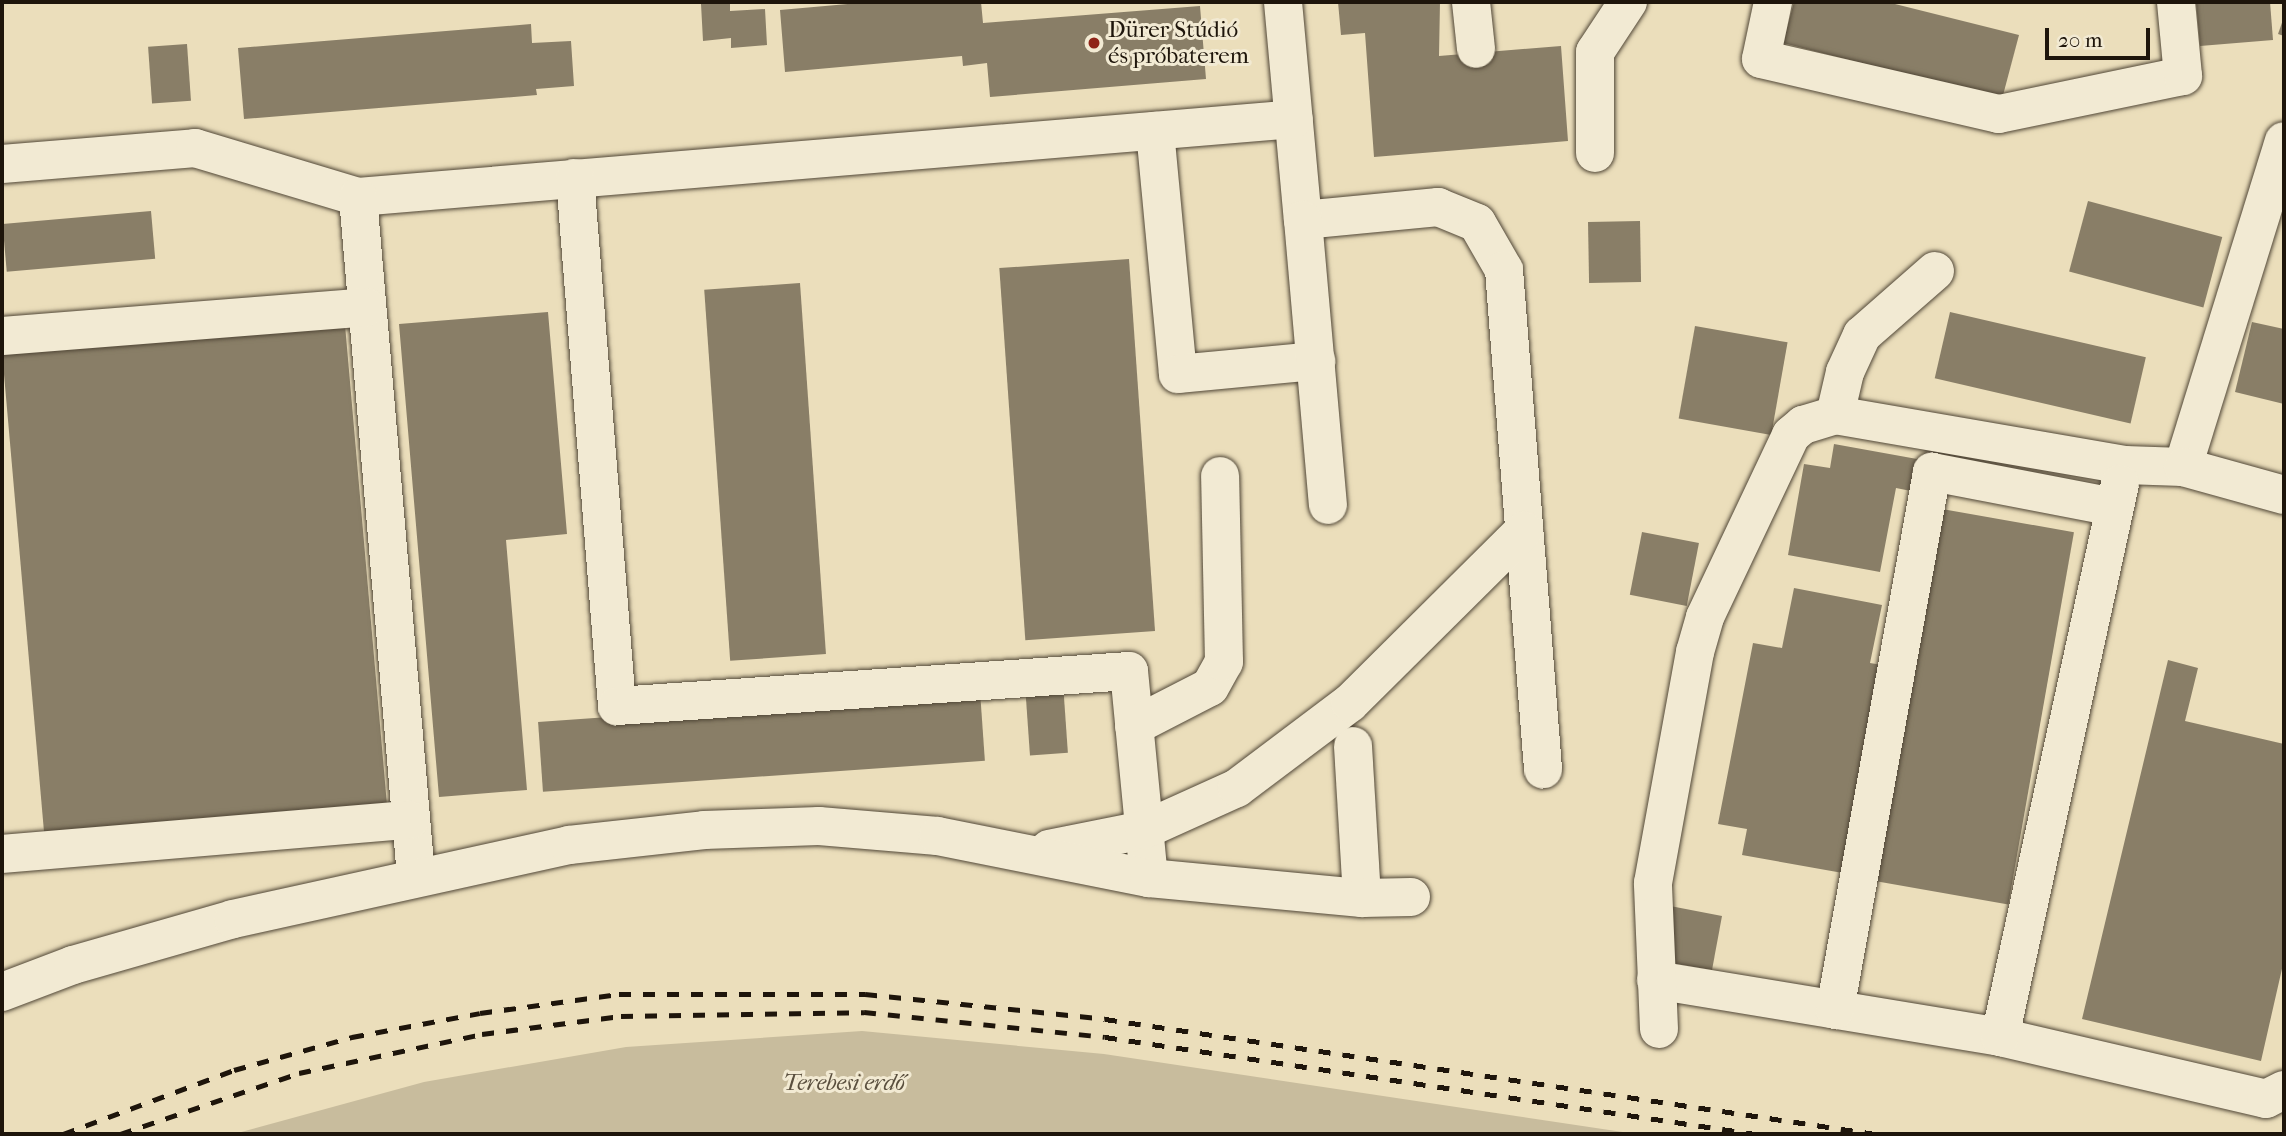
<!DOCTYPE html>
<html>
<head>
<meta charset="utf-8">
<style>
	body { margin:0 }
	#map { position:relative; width:2286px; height:1136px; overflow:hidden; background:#ebdebb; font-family:"IM FELL French Canon",serif }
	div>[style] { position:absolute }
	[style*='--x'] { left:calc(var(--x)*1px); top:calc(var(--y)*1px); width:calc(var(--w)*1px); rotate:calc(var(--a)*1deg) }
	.green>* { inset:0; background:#c8bc9d }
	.building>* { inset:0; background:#897e67; transform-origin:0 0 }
	.roads { filter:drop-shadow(0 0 2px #514737) drop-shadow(0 0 2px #514737) }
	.minor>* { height:38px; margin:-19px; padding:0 19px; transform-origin:19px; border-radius:19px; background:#f2ead3 }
	.rail>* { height:5px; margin-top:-2.5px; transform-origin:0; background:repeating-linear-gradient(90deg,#1e150b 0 12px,transparent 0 24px) }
	.dots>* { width:19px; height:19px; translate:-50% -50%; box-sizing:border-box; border:4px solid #f2ead3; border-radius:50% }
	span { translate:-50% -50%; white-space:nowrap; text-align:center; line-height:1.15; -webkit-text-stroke:6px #f2ead3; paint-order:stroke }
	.poi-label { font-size:23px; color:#1e150b }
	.left { translate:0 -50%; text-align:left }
	.park-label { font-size:23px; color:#5a4f3e; font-style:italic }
	.frame { position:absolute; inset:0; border:4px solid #1e150b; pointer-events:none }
	.scale { position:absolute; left:2045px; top:28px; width:105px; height:32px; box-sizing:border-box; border:4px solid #1e150b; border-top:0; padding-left:9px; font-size:21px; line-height:24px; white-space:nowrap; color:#1e150b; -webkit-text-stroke:5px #f2ead3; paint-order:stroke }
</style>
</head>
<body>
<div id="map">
	<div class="green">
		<div style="clip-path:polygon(862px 1031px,1104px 1054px,1636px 1134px,234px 1134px,424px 1082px,626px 1047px)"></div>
	</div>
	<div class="building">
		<div style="clip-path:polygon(870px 2px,981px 2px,983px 23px,1200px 6px,1206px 79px,990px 97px,987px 63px,963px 66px,962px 56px,785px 72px,780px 10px)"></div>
		<div style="clip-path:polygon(1338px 2px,1440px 2px,1439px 56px,1561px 46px,1568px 141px,1374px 157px,1365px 33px,1341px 35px)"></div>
		<div style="clip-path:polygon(1794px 2px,1887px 2px,2019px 35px,2002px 99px,1783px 43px)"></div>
		<div style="clip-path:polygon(2196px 2px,2270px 2px,2273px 40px,2200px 46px)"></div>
		<div style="clip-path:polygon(730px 3px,730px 11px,765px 9px,767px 45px,731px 48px,731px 38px,703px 41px,701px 4px)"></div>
		<div style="clip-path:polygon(2284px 17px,2284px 36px,2278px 34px)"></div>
		<div style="clip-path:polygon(531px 24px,532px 43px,571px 41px,574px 86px,536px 89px,537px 95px,244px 119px,238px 48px)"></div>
		<div style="left:187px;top:44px;width:57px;height:39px;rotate:86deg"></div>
		<div style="left:2088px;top:201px;width:139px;height:73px;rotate:15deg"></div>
		<div style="left:151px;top:211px;width:48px;height:149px;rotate:85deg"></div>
		<div style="left:1640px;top:221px;width:61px;height:52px;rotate:89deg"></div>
		<div style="left:1129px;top:259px;width:373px;height:130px;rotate:86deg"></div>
		<div style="left:800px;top:283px;width:372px;height:96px;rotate:86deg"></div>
		<div style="clip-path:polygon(548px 312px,567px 534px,506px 540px,527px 790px,439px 797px,399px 324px)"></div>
		<div style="left:1950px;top:312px;width:201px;height:68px;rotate:13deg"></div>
		<div style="clip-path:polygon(2252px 322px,2284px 329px,2284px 404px,2235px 392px)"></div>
		<div style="left:345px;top:325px;width:482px;height:344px;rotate:85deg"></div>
		<div style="left:1695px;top:326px;width:94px;height:94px;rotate:10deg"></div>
		<div style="clip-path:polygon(1834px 444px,1917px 459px,1911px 491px,1896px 488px,1880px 572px,1788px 555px,1804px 464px,1830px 468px)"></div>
		<div style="left:1942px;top:509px;width:134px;height:378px;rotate:10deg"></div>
		<div style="left:1642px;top:532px;width:58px;height:64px;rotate:11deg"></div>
		<div style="clip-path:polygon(1794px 588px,1882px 605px,1870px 663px,1894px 667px,1854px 875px,1742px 855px,1747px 829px,1718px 824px,1753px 643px,1782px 648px)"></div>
		<div style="clip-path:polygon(2168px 660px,2198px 668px,2185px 721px,2284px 744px,2284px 960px,2261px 1061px,2082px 1019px)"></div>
		<div style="left:1063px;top:683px;width:70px;height:38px;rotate:86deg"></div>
		<div style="left:980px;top:691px;width:70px;height:443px;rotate:86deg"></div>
		<div style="clip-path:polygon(1665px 905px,1722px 916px,1712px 970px,1666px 962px)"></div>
	</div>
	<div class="roads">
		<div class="minor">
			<div style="--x:1283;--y:2;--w:219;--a:84.8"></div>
			<div style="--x:1303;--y:220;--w:136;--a:-5.5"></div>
			<div style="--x:1438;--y:207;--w:42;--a:22.3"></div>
			<div style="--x:1477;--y:223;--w:54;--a:60.1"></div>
			<div style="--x:1504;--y:270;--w:501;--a:85.53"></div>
			<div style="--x:1471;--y:2;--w:47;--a:83.9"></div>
			<div style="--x:1773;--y:2;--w:58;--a:101.9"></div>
			<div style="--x:1761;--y:59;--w:244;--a:13"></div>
			<div style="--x:1999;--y:114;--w:188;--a:-11.7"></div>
			<div style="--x:2183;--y:76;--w:74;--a:-95.4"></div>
			<div style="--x:1155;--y:131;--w:244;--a:84.6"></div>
			<div style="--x:1178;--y:374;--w:139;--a:-5.4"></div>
			<div style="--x:1595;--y:153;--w:101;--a:-90"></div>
			<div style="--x:1595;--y:52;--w:60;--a:-56.6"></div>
			<div style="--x:2;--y:164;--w:194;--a:-4.7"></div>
			<div style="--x:195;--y:148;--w:170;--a:16.7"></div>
			<div style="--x:358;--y:197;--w:939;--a:-4.76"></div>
			<div style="--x:575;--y:178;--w:530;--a:85.45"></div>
			<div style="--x:617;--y:706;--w:513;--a:-3.91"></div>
			<div style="--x:1129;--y:671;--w:208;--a:84.5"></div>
			<div style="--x:358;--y:197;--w:682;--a:85.12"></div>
			<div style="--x:1303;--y:220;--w:286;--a:85"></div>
			<div style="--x:2;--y:336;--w:366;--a:-4.5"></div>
			<div style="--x:1835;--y:415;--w:44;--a:-76.9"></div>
			<div style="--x:1845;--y:372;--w:41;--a:-65.3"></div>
			<div style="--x:1862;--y:335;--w:97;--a:-41.2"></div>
			<div style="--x:2183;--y:467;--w:341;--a:-72.8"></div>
			<div style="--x:1134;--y:726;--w:85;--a:-27.2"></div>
			<div style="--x:1210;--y:687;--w:29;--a:-61"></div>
			<div style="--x:1224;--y:662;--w:186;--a:-91.2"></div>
			<div style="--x:1353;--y:746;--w:152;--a:86.6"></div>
			<div style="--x:1049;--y:849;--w:97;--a:-11.3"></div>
			<div style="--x:1144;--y:830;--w:102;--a:-24.3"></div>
			<div style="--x:1237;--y:788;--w:141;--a:-37"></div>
			<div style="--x:1350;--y:703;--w:245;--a:-44.8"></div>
			<div style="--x:2;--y:854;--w:409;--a:-4.8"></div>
			<div style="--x:1656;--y:980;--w:349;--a:9.4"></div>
			<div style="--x:2000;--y:1037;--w:273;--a:13.1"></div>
			<div style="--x:2266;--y:1099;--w:20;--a:-27"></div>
			<div style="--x:2;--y:992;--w:76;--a:-20.8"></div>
			<div style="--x:73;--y:965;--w:166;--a:-16"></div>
			<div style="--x:233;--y:919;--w:344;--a:-12.4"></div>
			<div style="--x:569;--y:845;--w:136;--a:-6.3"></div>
			<div style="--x:704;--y:830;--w:115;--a:-2"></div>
			<div style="--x:819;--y:826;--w:119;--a:4.8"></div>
			<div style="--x:938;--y:836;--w:215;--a:11.3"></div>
			<div style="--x:1149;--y:878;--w:214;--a:5.4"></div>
			<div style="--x:1362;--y:898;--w:49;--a:-1.2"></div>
			<div style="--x:1835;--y:1010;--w:547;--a:-79.78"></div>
			<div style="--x:1932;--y:472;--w:184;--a:10.9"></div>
			<div style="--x:1659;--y:1029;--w:146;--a:-92.4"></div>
			<div style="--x:1653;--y:883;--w:235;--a:-79.7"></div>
			<div style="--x:1695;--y:652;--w:36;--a:-74"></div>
			<div style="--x:1705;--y:617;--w:201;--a:-64.7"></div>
			<div style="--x:1791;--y:435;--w:16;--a:-40"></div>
			<div style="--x:1803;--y:425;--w:34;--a:-17"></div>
			<div style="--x:1835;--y:415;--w:294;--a:9.8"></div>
			<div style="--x:2125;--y:465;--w:58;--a:2"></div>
			<div style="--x:2183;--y:467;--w:105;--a:15.5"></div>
			<div style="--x:2000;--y:1037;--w:566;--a:-77.76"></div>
		</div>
	</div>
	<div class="rail">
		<div style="--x:63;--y:1134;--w:183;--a:-20.5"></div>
		<div style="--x:234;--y:1070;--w:123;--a:-15.6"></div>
		<div style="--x:352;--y:1037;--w:130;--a:-10.6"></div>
		<div style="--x:480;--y:1013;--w:140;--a:-7.8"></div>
		<div style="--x:619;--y:994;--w:246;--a:0"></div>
		<div style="--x:865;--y:994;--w:241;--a:5.9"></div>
		<div style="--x:1105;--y:1019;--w:779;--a:8.49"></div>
		<div style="--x:120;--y:1134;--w:189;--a:-18.8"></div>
		<div style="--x:299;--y:1073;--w:187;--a:-12"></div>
		<div style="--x:482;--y:1034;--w:140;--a:-7.4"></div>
		<div style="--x:621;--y:1016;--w:243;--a:-0.9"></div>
		<div style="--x:864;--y:1012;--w:242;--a:5.9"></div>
		<div style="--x:1105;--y:1037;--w:657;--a:8.49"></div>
	</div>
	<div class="dots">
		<div style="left:1094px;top:43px;background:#8f2418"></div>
	</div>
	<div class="poi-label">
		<span class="left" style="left:1108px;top:43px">Dürer Stúdió<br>és próbaterem</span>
	</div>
	<div class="park-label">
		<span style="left:844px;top:1083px">Terebesi erdő</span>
	</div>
	<div class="frame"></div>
	<div class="scale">20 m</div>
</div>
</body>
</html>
